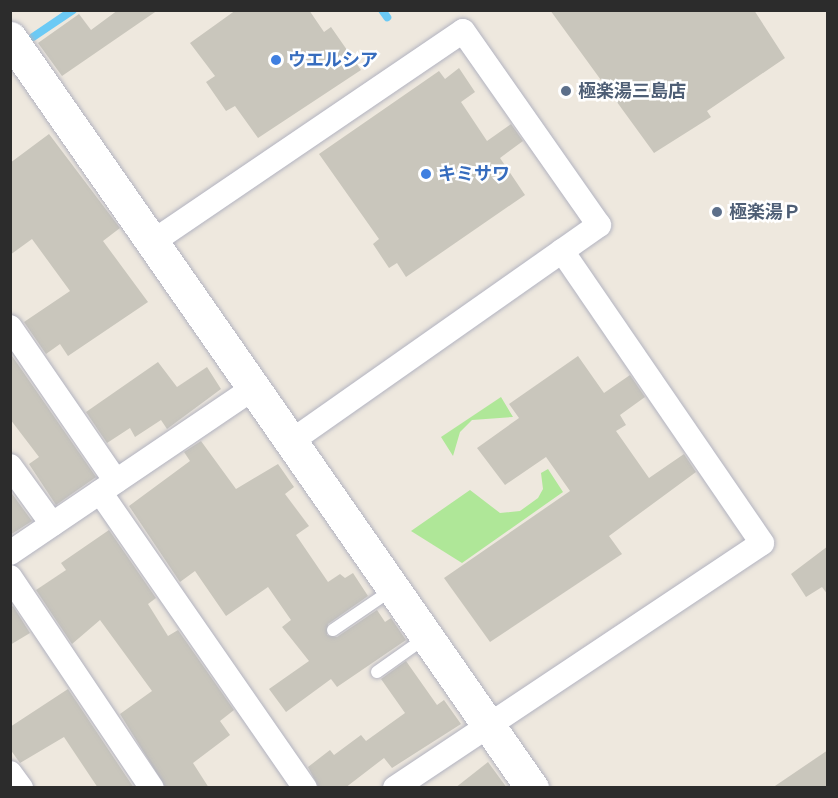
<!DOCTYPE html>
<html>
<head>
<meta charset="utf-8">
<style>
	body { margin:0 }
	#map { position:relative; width:838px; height:798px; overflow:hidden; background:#eee8de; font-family:"Fira Sans Condensed","Noto Sans JP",sans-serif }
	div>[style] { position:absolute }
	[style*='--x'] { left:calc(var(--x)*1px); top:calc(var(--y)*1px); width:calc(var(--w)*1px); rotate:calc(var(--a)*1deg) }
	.green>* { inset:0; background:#afe798 }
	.stream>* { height:8px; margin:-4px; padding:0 4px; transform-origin:4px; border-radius:4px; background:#6ccaf5 }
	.building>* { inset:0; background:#c9c6bc }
	.roads { filter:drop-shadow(0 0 2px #b2b3c0) drop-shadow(0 0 2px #b2b3c0) }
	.lane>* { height:12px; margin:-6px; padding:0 6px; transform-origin:6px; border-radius:6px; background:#fff }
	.street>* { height:24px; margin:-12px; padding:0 12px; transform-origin:12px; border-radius:12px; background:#fff }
	.secondary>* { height:33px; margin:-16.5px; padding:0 16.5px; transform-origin:16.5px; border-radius:16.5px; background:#fff }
	.dots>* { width:16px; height:16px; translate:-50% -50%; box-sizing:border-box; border:3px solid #fff; border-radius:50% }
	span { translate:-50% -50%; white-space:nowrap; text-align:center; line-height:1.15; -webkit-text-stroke:5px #fff; paint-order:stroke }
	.shop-label { font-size:18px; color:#366cbe; font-weight:700 }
	.left { translate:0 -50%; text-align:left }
	.service-label { font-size:18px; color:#4e5e75; font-weight:700 }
	.frame { position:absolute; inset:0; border:12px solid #2c2c2c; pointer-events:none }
</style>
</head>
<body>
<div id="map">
	<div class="green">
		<div style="clip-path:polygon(501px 397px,513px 417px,472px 420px,460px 432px,453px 456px,441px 437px)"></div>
		<div style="clip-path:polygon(548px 469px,563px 492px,462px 563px,411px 531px,470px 490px,500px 513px,520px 511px,538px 498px,543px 489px,541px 473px)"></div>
	</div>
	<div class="stream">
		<div style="--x:382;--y:10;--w:9;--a:54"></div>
		<div style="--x:33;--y:37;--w:48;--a:-34"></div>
	</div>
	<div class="building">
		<div style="clip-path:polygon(118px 10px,158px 10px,62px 76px,38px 43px,79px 14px,91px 30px)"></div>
		<div style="clip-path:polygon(236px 10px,309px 10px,324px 32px,331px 27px,361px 70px,258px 138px,235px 106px,226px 111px,206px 82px,215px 76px,190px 43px)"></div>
		<div style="clip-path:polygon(550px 10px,754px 10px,785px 58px,707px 111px,711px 117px,654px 153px)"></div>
		<div style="clip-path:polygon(459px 68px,475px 92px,461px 102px,487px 141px,511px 124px,523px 141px,500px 158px,525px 195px,406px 277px,397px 263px,389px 268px,373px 244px,379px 239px,319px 154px,439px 71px,445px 79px)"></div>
		<div style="clip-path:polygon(49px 134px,120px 228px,103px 241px,148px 302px,68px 356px,60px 344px,46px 354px,24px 322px,70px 291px,32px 239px,10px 255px,10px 163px)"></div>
		<div style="clip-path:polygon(10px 353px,96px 477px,56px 505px,29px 464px,39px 457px,10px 419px)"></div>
		<div style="clip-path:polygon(578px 356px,604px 393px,630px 375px,645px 397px,620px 415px,626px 425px,616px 431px,649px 478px,684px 454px,696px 472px,609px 536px,622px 554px,490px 642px,444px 578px,570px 491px,546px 457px,505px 485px,477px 448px,519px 418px,509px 404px)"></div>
		<div style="clip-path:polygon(158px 362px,177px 387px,207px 367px,221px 389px,167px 429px,161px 420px,135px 437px,130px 428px,107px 443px,86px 412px)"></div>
		<div style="clip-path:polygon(201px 441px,236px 489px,278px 464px,294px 487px,285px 494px,309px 526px,296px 535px,328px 582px,340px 574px,345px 578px,353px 573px,368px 596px,328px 624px,327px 635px,337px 637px,377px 610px,385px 622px,391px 618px,406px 640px,337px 687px,331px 679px,286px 712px,269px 689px,309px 661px,282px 627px,291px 620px,268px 587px,226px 616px,195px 571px,180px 582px,129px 506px,190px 461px,184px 452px)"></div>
		<div style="clip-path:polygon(10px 491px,32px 521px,10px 535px)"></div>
		<div style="clip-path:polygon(109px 530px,156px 598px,148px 604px,168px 636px,178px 630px,234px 710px,220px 721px,230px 735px,193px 763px,209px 788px,166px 788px,120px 714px,152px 691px,100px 620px,72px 644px,36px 590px,66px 570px,61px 563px)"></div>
		<div style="clip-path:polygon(828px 546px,828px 595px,822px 587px,806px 597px,791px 574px)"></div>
		<div style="clip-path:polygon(13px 606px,30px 633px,10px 645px,10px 608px)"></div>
		<div style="clip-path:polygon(406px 661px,437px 705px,444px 700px,461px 724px,392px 768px,384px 758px,345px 788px,319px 788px,308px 767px,330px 750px,334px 755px,361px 735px,366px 741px,405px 713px,381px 679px)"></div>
		<div style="clip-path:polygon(68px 689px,134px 788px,98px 788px,64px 737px,20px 763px,10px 749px,10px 727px)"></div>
		<div style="clip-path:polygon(828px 750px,828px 788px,772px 788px)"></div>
		<div style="clip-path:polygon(488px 762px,507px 788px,455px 788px)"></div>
	</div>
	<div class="roads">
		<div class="lane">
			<div style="--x:333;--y:630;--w:73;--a:-34.3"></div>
			<div style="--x:377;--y:672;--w:59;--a:-35.3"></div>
		</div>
		<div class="street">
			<div style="--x:151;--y:243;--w:377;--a:-34.2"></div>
			<div style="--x:463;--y:31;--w:237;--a:55"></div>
			<div style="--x:599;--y:225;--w:378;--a:144.9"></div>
			<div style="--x:10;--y:327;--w:187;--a:55.5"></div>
			<div style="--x:10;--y:466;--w:72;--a:54.1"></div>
			<div style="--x:100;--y:492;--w:360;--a:55.3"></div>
			<div style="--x:10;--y:553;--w:292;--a:-34.1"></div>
			<div style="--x:10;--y:577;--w:254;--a:56.1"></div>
			<div style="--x:10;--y:773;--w:19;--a:54"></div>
			<div style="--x:395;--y:788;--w:441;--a:-33.7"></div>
			<div style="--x:762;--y:543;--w:354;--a:-124.4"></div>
		</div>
		<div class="secondary">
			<div style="--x:10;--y:38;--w:914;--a:55.16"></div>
		</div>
	</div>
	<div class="dots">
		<div style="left:276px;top:60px;background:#3f7fe0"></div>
		<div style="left:566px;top:91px;background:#5c6f8a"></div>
		<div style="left:426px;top:174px;background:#3f7fe0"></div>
		<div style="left:717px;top:212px;background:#5c6f8a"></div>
	</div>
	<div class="shop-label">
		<span class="left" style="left:288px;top:60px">ウエルシア</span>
		<span class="left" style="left:438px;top:174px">キミサワ</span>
	</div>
	<div class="service-label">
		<span class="left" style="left:578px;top:91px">極楽湯三島店</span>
		<span class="left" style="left:729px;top:212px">極楽湯Ｐ</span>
	</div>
	<div class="frame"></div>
</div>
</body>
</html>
